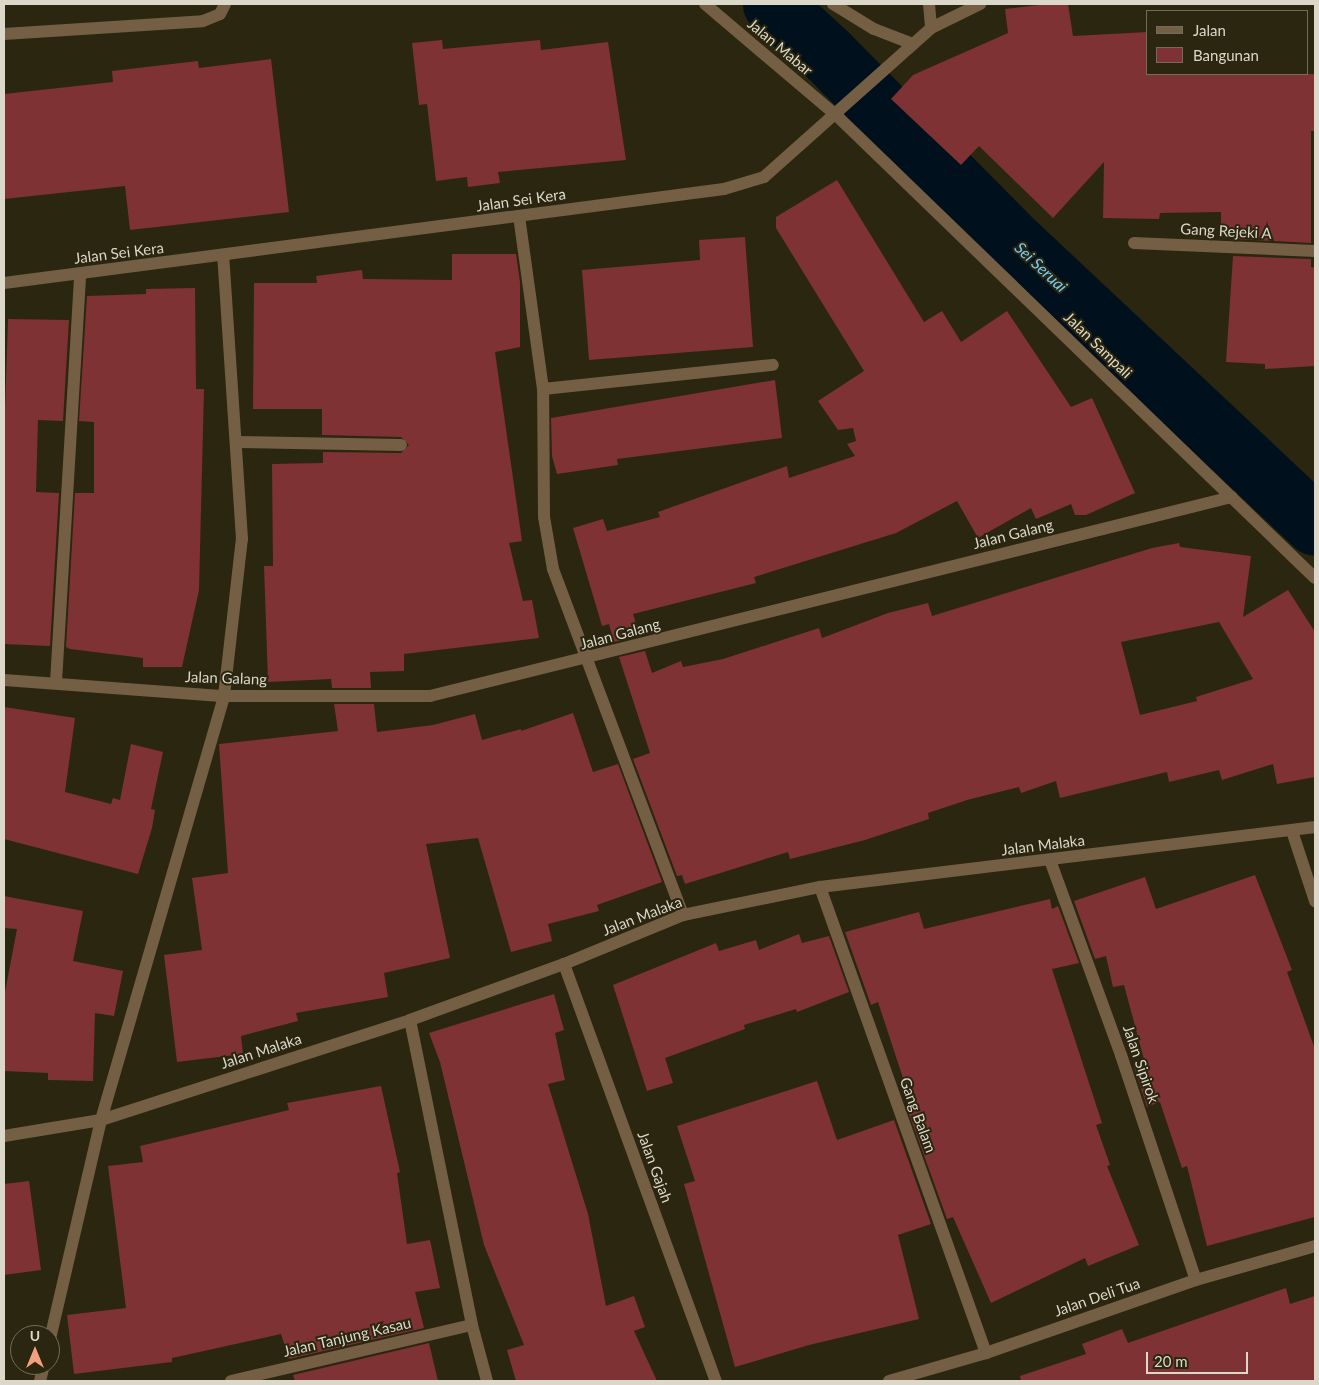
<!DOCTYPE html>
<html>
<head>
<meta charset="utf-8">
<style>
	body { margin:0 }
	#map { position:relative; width:1319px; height:1385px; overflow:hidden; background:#2b260f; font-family:Lato,sans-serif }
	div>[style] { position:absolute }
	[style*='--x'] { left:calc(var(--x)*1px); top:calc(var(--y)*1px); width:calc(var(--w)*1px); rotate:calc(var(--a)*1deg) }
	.river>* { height:61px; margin:-30.5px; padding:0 30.5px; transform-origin:30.5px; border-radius:30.5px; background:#00111d }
	.building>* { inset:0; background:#7e3233 }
	.street>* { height:12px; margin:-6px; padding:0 6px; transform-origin:6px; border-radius:6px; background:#745e44 }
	span { translate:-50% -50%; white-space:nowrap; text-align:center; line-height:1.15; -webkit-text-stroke:4px #2b260f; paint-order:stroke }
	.street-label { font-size:15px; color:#dbd8ca }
	.water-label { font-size:16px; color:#72cdfc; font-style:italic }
	.frame { position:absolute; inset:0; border:5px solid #dbd8ca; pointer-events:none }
	.legend { position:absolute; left:1146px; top:10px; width:162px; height:65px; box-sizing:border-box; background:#2b260f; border:1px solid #716d5a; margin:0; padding:6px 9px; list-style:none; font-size:15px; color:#dbd8ca }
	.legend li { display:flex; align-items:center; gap:10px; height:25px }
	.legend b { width:25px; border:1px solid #716d5a }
	.north { position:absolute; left:10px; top:1325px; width:50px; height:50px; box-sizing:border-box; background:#2b260f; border:1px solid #716d5a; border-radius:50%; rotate:0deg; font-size:14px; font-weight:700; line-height:20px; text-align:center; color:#dbd8ca }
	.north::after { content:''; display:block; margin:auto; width:18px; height:22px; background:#f2a07e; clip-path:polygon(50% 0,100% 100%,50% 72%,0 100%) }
	.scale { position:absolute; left:1146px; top:1352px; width:102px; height:22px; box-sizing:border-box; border:2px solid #dbd8ca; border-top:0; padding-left:6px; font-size:15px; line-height:18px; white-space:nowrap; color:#dbd8ca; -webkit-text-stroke:4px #2b260f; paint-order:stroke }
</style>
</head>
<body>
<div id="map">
	<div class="river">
		<div style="--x:773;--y:4;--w:75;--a:42.8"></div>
		<div style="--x:828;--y:55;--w:267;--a:45.2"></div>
		<div style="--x:1016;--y:244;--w:410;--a:43.2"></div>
	</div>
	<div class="building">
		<div style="clip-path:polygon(1047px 4px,1068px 4px,1073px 36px,1148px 32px,1148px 74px,1315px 74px,1315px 131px,1311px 131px,1311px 243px,1235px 239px,1235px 230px,1221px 230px,1221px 212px,1160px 213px,1159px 219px,1103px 218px,1104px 162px,1053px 218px,979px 146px,961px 165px,891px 99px,913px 75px,1008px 33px,1005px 9px)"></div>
		<div style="clip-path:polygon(442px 40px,443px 49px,540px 40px,541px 50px,608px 42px,626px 160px,498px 172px,500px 183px,468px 187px,467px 177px,436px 181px,427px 104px,419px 105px,412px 43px)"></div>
		<div style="clip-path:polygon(271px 59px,289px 212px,130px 230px,125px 186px,4px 199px,4px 94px,113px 82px,112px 71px,198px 61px,199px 68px)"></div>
		<div style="clip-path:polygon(837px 180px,924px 322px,942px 311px,961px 342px,1007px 311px,1071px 407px,1092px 398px,1135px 493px,1086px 515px,1075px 515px,1071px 504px,1036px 519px,1031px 508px,978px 538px,957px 501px,896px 533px,754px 577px,756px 583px,633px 614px,640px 636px,614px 642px,609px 624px,602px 626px,573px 528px,603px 519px,607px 531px,660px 517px,658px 512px,787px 466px,789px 478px,855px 456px,847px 444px,856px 441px,853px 428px,838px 430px,818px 401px,864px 371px,776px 228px,776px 217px)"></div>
		<div style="clip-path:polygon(745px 237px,753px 347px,589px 360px,582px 270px,700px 260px,699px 240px)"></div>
		<div style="clip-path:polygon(452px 254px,516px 254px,520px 282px,520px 347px,495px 352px,522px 541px,509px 543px,523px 601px,532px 600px,539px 638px,404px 654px,404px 671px,370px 672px,371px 688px,332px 688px,331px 679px,268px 682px,264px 566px,273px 566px,272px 464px,323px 463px,323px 452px,401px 453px,409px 445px,401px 437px,322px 435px,322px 409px,253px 409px,254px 283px,317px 283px,316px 276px,362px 270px,363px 279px,452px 280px)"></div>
		<div style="clip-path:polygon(1233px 256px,1311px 259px,1311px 267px,1315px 268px,1315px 366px,1265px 369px,1265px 364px,1226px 362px)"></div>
		<div style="clip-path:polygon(195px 288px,196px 389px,204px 389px,199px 590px,182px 667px,143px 667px,143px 658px,70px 649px,66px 647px,75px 493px,94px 493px,94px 422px,79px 421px,87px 296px,146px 294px,146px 289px)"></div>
		<div style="clip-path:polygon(8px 319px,69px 320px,63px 421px,38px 420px,36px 492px,59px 493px,50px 646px,4px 644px,4px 438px)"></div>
		<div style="clip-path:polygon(775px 380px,782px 438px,617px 459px,618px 465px,557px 474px,552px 456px,551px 418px)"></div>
		<div style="clip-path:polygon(evenodd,1179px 543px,1180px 547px,1251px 556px,1243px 617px,1288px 590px,1315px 632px,1315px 777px,1277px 784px,1273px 764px,1222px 780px,1219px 770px,1169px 782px,1167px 772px,1060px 798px,1056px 781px,1021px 793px,1019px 787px,967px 800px,928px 813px,929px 819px,865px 840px,790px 859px,788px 852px,685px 884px,682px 875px,677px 876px,633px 759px,650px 753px,619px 657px,645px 651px,652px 673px,681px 661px,683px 667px,723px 659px,819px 628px,822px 638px,888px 613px,928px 603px,932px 616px,1152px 548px,1179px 543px,1219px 622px,1253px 679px,1196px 697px,1197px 701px,1140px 715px,1121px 642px,1219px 622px)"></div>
		<div style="clip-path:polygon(334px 704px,374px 704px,377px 732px,433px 725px,475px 714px,482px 740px,521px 729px,521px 731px,573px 713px,593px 772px,618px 764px,662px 882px,597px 905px,599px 911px,548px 924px,552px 941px,511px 952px,478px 838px,426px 844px,450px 958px,384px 973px,388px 997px,296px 1013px,298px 1021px,241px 1036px,243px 1054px,177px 1062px,164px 955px,202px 950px,192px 878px,228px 873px,219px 744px,338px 731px)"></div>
		<div style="clip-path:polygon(4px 707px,75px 718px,65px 792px,111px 804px,113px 798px,120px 800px,131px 744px,163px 752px,151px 809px,155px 810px,152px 828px,138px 874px,4px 839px)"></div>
		<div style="clip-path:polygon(1255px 875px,1292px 970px,1287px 972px,1315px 1049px,1315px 1217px,1207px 1246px,1187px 1166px,1182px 1168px,1160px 1102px,1147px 1107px,1134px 1067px,1145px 1063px,1124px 985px,1113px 987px,1106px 956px,1095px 959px,1074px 901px,1145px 877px,1156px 909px)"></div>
		<div style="clip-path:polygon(4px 896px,83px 911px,73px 961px,123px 971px,114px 1016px,95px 1013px,93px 1081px,48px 1080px,48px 1073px,4px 1071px,4px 997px,17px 929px,4px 928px)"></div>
		<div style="clip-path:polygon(1050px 899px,1052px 909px,1058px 906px,1079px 963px,1052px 969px,1102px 1123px,1096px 1125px,1110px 1165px,1107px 1166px,1139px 1245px,1088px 1266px,1085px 1258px,991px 1303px,953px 1217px,947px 1219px,909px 1114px,912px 1113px,903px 1078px,878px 1002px,871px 1005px,845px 932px,919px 912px,924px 929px)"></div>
		<div style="clip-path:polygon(799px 934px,802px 943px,829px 936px,849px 992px,797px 1012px,796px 1009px,744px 1025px,745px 1029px,665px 1058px,673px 1083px,647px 1091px,613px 985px,716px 943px,719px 951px,756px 940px,759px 950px)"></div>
		<div style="clip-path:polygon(554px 994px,564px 1030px,555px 1033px,565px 1080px,548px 1084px,588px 1214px,606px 1306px,634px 1296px,645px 1327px,634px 1331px,657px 1381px,516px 1381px,507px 1350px,524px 1345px,484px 1245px,440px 1062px,429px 1033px)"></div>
		<div style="clip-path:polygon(817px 1081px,837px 1140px,894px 1120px,931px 1224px,898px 1235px,919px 1319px,809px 1345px,735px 1367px,684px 1184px,695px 1181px,677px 1126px)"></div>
		<div style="clip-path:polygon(381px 1086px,400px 1172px,397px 1173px,407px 1244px,430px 1240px,440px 1288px,415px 1292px,424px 1328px,289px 1359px,281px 1334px,172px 1358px,172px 1362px,74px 1374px,67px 1315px,126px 1308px,108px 1166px,143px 1162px,140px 1146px,289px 1110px,287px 1103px)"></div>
		<div style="clip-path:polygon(29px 1181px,41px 1270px,4px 1275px,4px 1184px)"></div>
		<div style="clip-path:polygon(1286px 1288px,1290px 1304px,1315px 1296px,1315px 1381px,1021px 1381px,1020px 1376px,1086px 1354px,1082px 1344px,1122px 1329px,1128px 1343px)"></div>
		<div style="clip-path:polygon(429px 1343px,438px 1381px,295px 1381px,293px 1375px)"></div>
	</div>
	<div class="street">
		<div style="--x:705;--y:4;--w:172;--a:40.3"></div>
		<div style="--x:836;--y:115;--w:666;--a:44.03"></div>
		<div style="--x:833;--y:4;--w:48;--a:31.4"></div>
		<div style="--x:874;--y:29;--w:42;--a:21"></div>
		<div style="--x:929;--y:4;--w:24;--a:85"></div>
		<div style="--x:4;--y:34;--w:199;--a:-3.7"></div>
		<div style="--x:203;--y:21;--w:18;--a:-22"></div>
		<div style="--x:220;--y:14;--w:11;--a:-63"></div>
		<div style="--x:519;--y:216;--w:175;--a:82.1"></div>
		<div style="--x:1134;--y:243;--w:181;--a:2.5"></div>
		<div style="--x:4;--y:283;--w:726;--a:-7.44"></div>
		<div style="--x:724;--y:189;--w:42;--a:-16.7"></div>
		<div style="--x:764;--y:177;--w:224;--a:-41.7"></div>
		<div style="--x:931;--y:28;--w:55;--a:-26.1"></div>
		<div style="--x:236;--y:442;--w:165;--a:1"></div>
		<div style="--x:4;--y:680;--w:221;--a:4.2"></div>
		<div style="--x:224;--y:696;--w:206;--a:0"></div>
		<div style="--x:430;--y:696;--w:826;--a:-13.94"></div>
		<div style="--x:56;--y:682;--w:409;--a:-86.6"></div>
		<div style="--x:1292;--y:831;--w:74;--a:71.8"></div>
		<div style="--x:1050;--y:860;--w:208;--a:70"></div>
		<div style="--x:1121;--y:1055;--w:237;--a:71.6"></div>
		<div style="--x:820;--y:887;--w:495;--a:70.4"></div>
		<div style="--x:683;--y:915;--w:370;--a:-110.6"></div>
		<div style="--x:553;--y:569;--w:53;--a:-99.8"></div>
		<div style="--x:544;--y:517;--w:128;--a:-90.4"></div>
		<div style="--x:543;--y:389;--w:231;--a:-6"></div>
		<div style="--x:564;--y:964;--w:444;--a:70"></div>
		<div style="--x:410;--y:1020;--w:311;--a:78.5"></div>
		<div style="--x:472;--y:1325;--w:58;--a:75"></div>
		<div style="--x:4;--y:1136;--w:98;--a:-9.4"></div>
		<div style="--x:101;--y:1120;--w:325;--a:-17.9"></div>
		<div style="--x:410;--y:1020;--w:164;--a:-20"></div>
		<div style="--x:564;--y:964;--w:129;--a:-22.4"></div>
		<div style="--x:683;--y:915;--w:140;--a:-11.6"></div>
		<div style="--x:820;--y:887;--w:499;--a:-6.9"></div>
		<div style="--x:50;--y:1339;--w:225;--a:-76.9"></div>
		<div style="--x:101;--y:1120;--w:441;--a:-73.8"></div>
		<div style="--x:224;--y:696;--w:158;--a:-83.5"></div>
		<div style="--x:242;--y:539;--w:284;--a:-93.8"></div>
		<div style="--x:40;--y:1381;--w:16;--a:-76"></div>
		<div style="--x:231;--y:1381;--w:247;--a:-13.1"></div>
		<div style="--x:889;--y:1381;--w:101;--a:-16.1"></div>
		<div style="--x:986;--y:1353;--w:222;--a:-19.2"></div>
		<div style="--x:1196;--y:1280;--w:124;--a:-15.9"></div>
	</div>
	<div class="street-label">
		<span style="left:780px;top:47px;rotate:40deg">Jalan Mabar</span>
		<span style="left:521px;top:200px;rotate:-8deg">Jalan Sei Kera</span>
		<span style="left:1226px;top:231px;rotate:3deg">Gang Rejeki A</span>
		<span style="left:119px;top:253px;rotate:-7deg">Jalan Sei Kera</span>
		<span style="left:1098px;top:345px;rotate:44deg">Jalan Sampali</span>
		<span style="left:1013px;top:534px;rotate:-14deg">Jalan Galang</span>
		<span style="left:620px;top:634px;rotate:-15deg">Jalan Galang</span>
		<span style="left:226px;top:678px;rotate:2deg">Jalan Galang</span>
		<span style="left:1043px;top:845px;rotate:-7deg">Jalan Malaka</span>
		<span style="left:642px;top:916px;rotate:-21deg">Jalan Malaka</span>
		<span style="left:261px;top:1051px;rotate:-18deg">Jalan Malaka</span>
		<span style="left:1141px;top:1064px;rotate:71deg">Jalan Sipirok</span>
		<span style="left:918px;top:1115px;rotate:70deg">Gang Balam</span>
		<span style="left:655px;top:1167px;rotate:70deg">Jalan Gajah</span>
		<span style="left:1097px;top:1297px;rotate:-19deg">Jalan Deli Tua</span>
		<span style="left:347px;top:1337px;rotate:-13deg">Jalan Tanjung Kasau</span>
	</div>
	<div class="water-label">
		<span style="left:1041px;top:267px;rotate:43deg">Sei Seruai</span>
	</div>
	<div class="frame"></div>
	<ul class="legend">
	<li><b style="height:6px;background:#745e44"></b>Jalan</li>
	<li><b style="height:14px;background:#7e3233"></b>Bangunan</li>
	</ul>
	<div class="north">U</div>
	<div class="scale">20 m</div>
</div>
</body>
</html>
